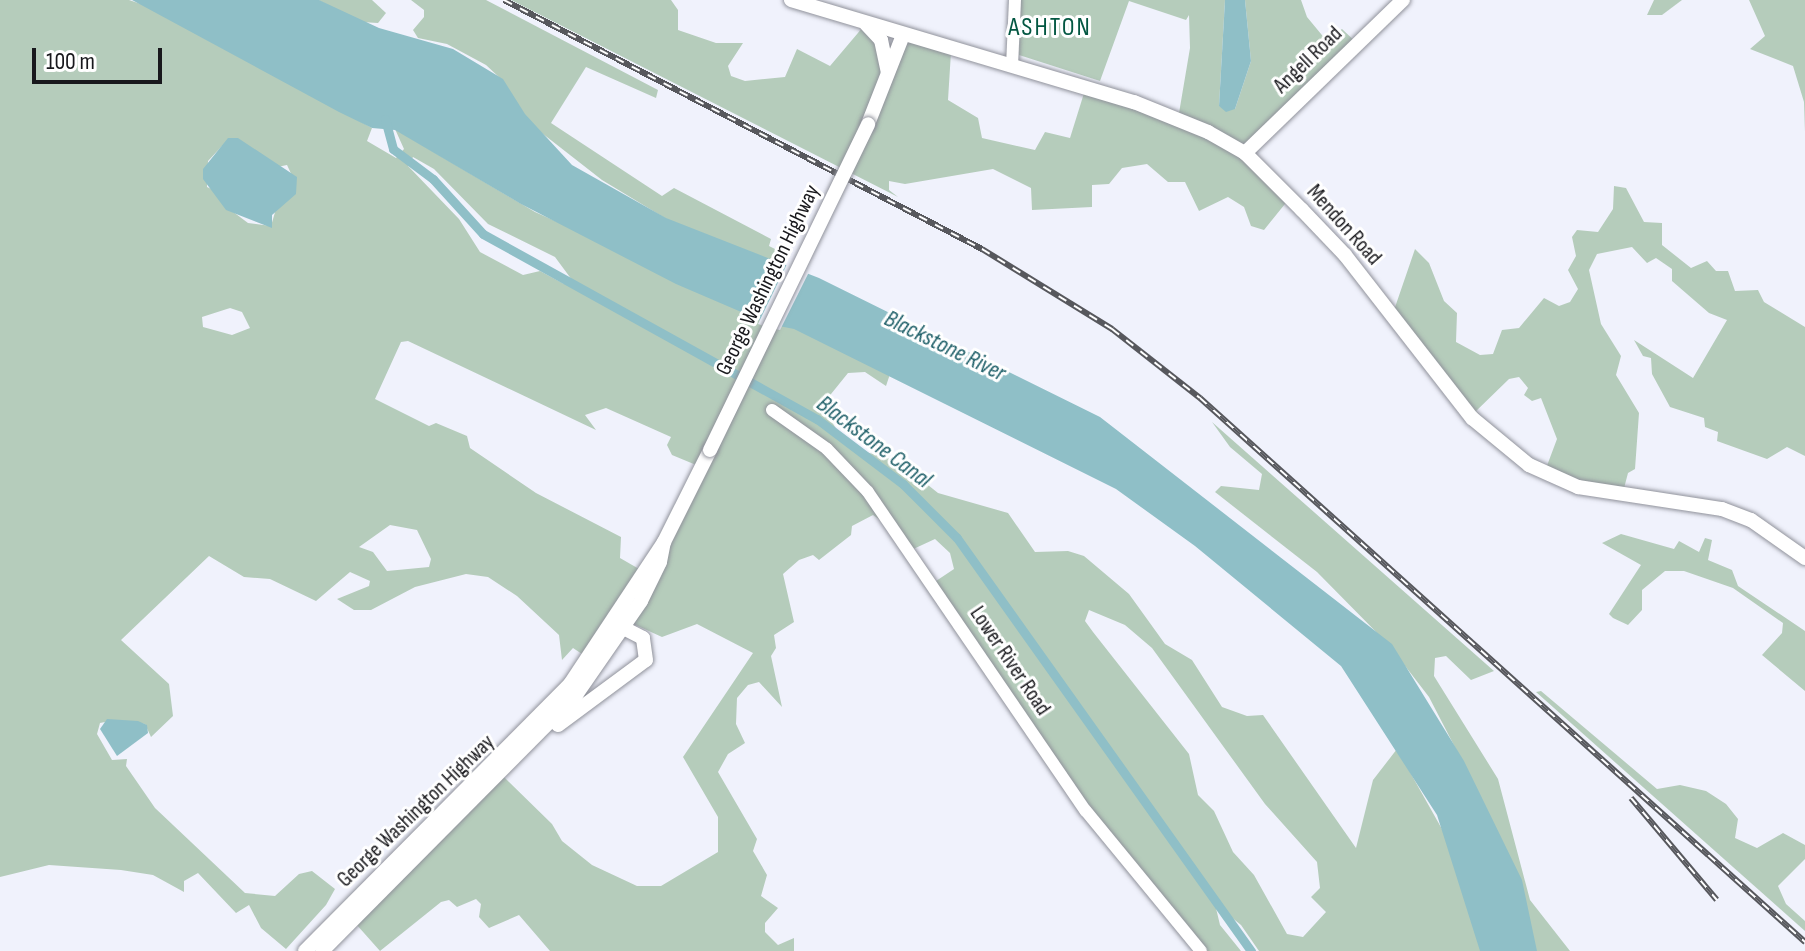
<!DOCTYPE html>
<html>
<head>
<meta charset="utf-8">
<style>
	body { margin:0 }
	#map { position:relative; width:1805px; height:951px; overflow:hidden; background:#f0f2fc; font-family:"Sofia Sans Condensed",sans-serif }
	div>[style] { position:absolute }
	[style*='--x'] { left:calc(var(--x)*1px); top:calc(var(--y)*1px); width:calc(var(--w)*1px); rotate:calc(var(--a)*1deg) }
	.green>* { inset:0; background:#b5ccbb }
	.water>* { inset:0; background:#8fbfc7 }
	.pier>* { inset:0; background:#f0f2fc }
	.canal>* { height:9px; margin:-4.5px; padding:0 4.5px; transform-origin:4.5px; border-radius:4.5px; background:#8fbfc7 }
	.roads { filter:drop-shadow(0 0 2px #90929b) drop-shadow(0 0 2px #90929b) }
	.minor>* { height:12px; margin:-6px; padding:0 6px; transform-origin:6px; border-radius:6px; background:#fff }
	.major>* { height:14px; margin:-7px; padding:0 7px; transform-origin:7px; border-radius:7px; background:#fff }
	.rail>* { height:6px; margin-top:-3px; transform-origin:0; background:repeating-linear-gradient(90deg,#fff 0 9px,#57585d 0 18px); box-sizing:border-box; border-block:2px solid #57585d }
	.bridges { filter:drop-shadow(0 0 2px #90929b) drop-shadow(0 0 2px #90929b) }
	.major-bridge>* { height:14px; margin:-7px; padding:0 7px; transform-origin:7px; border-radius:7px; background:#fff }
	span { translate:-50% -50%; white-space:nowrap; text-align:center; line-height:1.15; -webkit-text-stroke:6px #fff; paint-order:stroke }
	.street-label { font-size:22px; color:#18181c }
	.water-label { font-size:24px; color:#1e5f68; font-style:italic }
	.quarter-label { font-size:26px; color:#035742; letter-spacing:2px }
	.scale { position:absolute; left:32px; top:48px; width:130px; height:36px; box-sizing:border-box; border:4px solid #18181c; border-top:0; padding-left:10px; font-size:24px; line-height:28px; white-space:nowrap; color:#18181c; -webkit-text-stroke:6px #fff; paint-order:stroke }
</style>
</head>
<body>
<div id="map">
	<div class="green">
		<div style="clip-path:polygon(evenodd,0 0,129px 0,153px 8px,372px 128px,367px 141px,396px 158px,404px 149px,395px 129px,535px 212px,891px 371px,886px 386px,865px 372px,848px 373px,827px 399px,828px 416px,848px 447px,898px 461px,938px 493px,1008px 513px,1035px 552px,1068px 551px,1084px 556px,1129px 594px,1165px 644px,1192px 660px,1222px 707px,1247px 716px,1263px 715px,1356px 848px,1373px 780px,1397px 749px,1447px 838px,1486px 951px,1259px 951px,1241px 925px,1215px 904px,1220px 925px,1241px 951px,1202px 951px,1131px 865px,933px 583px,954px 569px,950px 553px,935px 539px,909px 551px,893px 529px,873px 515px,852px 526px,851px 535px,819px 560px,813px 555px,799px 560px,783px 574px,794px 622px,774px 635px,776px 648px,771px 656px,782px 707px,759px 682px,748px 685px,737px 698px,736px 724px,745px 743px,728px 754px,718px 772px,757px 839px,753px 851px,767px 875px,761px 896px,778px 908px,765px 923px,765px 932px,778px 945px,794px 938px,794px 951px,550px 951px,519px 915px,489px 928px,479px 917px,481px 904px,476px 899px,457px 907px,449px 900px,441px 902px,380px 951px,356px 924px,504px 777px,552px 824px,562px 841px,592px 865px,637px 886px,661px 886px,718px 852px,718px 817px,683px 757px,753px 653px,697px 624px,662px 637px,629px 622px,701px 467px,672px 455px,667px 445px,671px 437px,606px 408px,585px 415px,596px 430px,408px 341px,401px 342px,375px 399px,429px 426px,436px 423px,467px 436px,470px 448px,536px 493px,621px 537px,620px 558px,646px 573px,591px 660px,573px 648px,562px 660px,559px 635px,517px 596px,488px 577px,466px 574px,415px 587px,371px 610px,354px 610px,337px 599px,369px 586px,370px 581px,350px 572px,316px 601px,270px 579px,244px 577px,209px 556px,121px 640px,169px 684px,173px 716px,151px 737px,145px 724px,115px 720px,100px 723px,97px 734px,112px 760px,127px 759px,126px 766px,155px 808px,245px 893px,275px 896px,299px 874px,312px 871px,335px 889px,326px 905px,286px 949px,261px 928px,249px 905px,236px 913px,198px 873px,184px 881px,184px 892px,153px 875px,121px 870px,49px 865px,0 877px,0 0,222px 146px,277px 167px,287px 165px,295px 182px,278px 202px,271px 226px,248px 223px,228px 208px,222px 194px,207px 187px,208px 161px,222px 146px,0 0,413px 157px,434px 169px,488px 224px,555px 257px,572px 280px,564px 284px,540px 271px,523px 275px,480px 252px,459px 219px,408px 166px,413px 157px,0 0,230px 308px,242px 312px,250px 328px,232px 335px,203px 327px,202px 317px,230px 308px,0 0,390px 525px,417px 530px,431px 559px,429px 567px,387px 571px,373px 552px,359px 547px,390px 525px,0 0,1089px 610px,1125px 625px,1152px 648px,1265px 804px,1317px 862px,1320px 888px,1311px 897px,1326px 912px,1303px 937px,1287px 934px,1254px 875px,1233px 852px,1214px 811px,1198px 795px,1189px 754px,1093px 632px,1085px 621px,1089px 610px)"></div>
		<div style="clip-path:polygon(318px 0,372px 0,386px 13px,378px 23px,361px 22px)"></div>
		<div style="clip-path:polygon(411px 0,486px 0,658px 90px,656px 98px,586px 67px,551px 123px,662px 196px,674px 188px,771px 239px,769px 246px,781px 252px,776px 263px,678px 226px,602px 180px,529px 123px,501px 79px,486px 65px,447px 44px,418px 38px,413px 30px,424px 17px,424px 10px)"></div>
		<div style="clip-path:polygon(511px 0,671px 0,678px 10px,678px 30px,716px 43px,743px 43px,728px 66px,731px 76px,745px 81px,785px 77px,797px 49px,830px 66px,863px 27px,898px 63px,910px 38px,951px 52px,948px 100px,978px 118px,982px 138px,1035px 150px,1045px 132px,1070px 138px,1085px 90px,1178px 119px,1190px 48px,1189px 15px,1186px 20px,1129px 1px,1100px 81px,1019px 55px,1021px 0,1225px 0,1219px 106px,1235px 109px,1251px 61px,1245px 0,1301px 0,1307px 17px,1326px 40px,1342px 29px,1359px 45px,1244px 151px,1289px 199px,1264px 230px,1251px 226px,1244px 207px,1228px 197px,1199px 211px,1185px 182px,1168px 182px,1147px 164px,1122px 168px,1109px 184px,1092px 185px,1092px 207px,1032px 210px,1031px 188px,993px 169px,905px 184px,889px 181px,889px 190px,898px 197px)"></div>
		<div style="clip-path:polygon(1654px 0,1682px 0,1662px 15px,1647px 15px)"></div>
		<div style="clip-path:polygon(1749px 0,1805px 0,1805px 132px,1804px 102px,1793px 66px,1750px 49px,1765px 36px)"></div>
		<div style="clip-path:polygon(1614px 186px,1626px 188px,1644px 222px,1662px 223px,1662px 245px,1691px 268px,1707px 261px,1716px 271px,1728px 271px,1735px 291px,1758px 290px,1764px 302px,1805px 327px,1805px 456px,1787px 447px,1767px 459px,1717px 441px,1718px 432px,1705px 427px,1704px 418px,1670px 407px,1652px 374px,1651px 358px,1643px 356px,1634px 340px,1693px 378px,1727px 320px,1709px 313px,1672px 281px,1672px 269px,1656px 258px,1647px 263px,1632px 247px,1597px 254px,1589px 270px,1601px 324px,1621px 356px,1616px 375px,1639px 413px,1635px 469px,1628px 473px,1622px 496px,1545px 471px,1557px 439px,1541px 398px,1532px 401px,1524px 395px,1528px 388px,1519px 377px,1509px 379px,1473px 414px,1392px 316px,1415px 249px,1429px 263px,1444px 301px,1457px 313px,1456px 342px,1480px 355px,1493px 354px,1502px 330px,1519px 328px,1544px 298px,1559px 306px,1570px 302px,1578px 289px,1568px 270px,1576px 256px,1572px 237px,1577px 230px,1598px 232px,1613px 209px)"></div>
		<div style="clip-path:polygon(1212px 422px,1494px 671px,1471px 680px,1446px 656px,1435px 658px,1434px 676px,1498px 779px,1530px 900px,1570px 951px,1536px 951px,1475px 786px,1429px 697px,1389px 645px,1317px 572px,1215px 492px,1221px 486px,1259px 490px,1262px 474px,1230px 447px)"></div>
		<div style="clip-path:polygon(1621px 534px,1674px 549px,1679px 541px,1699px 552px,1705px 538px,1712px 540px,1708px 560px,1732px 570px,1738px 586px,1805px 631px,1805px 691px,1762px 655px,1782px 633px,1783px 623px,1733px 588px,1684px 571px,1665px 571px,1642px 590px,1642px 610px,1628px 625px,1613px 618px,1609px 614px,1641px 565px,1602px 543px)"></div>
		<div style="clip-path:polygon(1541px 691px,1657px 789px,1680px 785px,1706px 791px,1726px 804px,1738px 819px,1735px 838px,1757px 848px,1783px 833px,1805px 845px,1805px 859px,1778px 886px,1786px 904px,1805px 921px,1805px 931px,1536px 692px)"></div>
	</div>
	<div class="water">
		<div style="clip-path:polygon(132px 0,319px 0,379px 28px,453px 49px,503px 79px,525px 114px,572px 165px,666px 218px,819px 278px,1100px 417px,1392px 644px,1464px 761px,1522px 880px,1537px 951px,1480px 951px,1437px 815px,1341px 666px,1195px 546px,1116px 489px,794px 329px,769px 324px,676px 284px,521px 204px,395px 130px,372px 128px,339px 112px)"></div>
		<div style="clip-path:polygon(1225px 0,1245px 0,1251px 61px,1235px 109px,1226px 112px,1219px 106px)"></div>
		<div style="clip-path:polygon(228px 138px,238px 138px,297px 177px,296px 194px,272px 215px,272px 228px,226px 210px,203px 179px,203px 169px)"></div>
		<div style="clip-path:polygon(107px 719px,138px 721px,147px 725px,148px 733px,117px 756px,100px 729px)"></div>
	</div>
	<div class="pier">
		<div style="clip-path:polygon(788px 262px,810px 270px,780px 330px,767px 327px,758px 324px)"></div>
	</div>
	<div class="canal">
		<div style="--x:385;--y:119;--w:31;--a:75"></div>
		<div style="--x:393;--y:149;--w:50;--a:36.9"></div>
		<div style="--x:433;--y:179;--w:74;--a:47.7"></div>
		<div style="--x:483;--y:234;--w:382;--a:29"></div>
		<div style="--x:817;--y:419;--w:108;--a:37.1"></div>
		<div style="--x:903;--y:484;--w:76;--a:45"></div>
		<div style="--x:957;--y:538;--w:507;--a:54.55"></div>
	</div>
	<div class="roads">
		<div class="minor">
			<div style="--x:1012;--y:66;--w:66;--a:-87.4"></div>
			<div style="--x:772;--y:410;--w:67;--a:35.3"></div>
			<div style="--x:827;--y:449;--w:59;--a:46.4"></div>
			<div style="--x:868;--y:492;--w:386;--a:55.7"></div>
			<div style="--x:1086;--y:811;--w:181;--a:50.6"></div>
		</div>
		<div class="major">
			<div style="--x:791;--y:0;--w:358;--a:16.6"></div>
			<div style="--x:1134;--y:102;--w:80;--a:22.1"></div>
			<div style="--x:1208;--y:132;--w:43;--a:29.6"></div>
			<div style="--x:1245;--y:153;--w:81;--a:45"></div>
			<div style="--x:1302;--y:210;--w:62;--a:46.3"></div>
			<div style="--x:1345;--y:255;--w:207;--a:52.1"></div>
			<div style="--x:1472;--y:418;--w:74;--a:39.5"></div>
			<div style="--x:1529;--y:465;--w:54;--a:24.2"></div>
			<div style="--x:1578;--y:487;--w:146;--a:8.7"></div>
			<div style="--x:1722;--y:509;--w:31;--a:21"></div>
			<div style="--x:1751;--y:520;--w:66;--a:35.1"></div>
			<div style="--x:866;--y:24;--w:22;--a:47"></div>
			<div style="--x:881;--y:40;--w:33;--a:78"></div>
			<div style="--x:868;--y:124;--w:96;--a:-68.5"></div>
			<div style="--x:1245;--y:153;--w:220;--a:-44.1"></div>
			<div style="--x:558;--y:725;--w:109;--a:-36.5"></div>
			<div style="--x:646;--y:660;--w:22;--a:-98"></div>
			<div style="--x:643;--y:638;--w:29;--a:-153"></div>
			<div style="--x:305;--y:951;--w:376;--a:-45.2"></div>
			<div style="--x:570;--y:684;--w:170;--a:-56.5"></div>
			<div style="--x:664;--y:542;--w:103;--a:-63.4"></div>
			<div style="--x:322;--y:951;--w:361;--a:-45.2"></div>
			<div style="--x:576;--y:695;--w:114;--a:-55.3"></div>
			<div style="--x:641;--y:601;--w:43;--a:-64"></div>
			<div style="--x:660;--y:562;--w:20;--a:-79"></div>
		</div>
	</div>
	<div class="rail">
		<div style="--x:504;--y:0;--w:539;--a:27.52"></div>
		<div style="--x:982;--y:249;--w:153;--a:31.6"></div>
		<div style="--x:1112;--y:329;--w:112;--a:38.1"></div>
		<div style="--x:1200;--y:398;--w:814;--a:41.96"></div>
		<div style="--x:1631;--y:798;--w:133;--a:49.9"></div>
	</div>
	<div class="bridges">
		<div class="major-bridge">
			<div style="--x:710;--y:450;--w:362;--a:-64.1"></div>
		</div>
	</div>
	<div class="street-label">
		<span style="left:1308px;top:60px;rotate:-44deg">Angell Road</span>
		<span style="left:1344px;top:225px;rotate:48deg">Mendon Road</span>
		<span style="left:768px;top:280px;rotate:-64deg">George Washington Highway</span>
		<span style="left:1010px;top:661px;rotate:56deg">Lower River Road</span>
		<span style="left:416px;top:811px;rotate:-44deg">George Washington Highway</span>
	</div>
	<div class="water-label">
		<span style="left:945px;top:346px;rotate:26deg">Blackstone River</span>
		<span style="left:874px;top:442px;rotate:37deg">Blackstone Canal</span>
	</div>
	<div class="quarter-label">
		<span style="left:1050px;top:28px">ASHTON</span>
	</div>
	<div class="scale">100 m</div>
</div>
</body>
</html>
